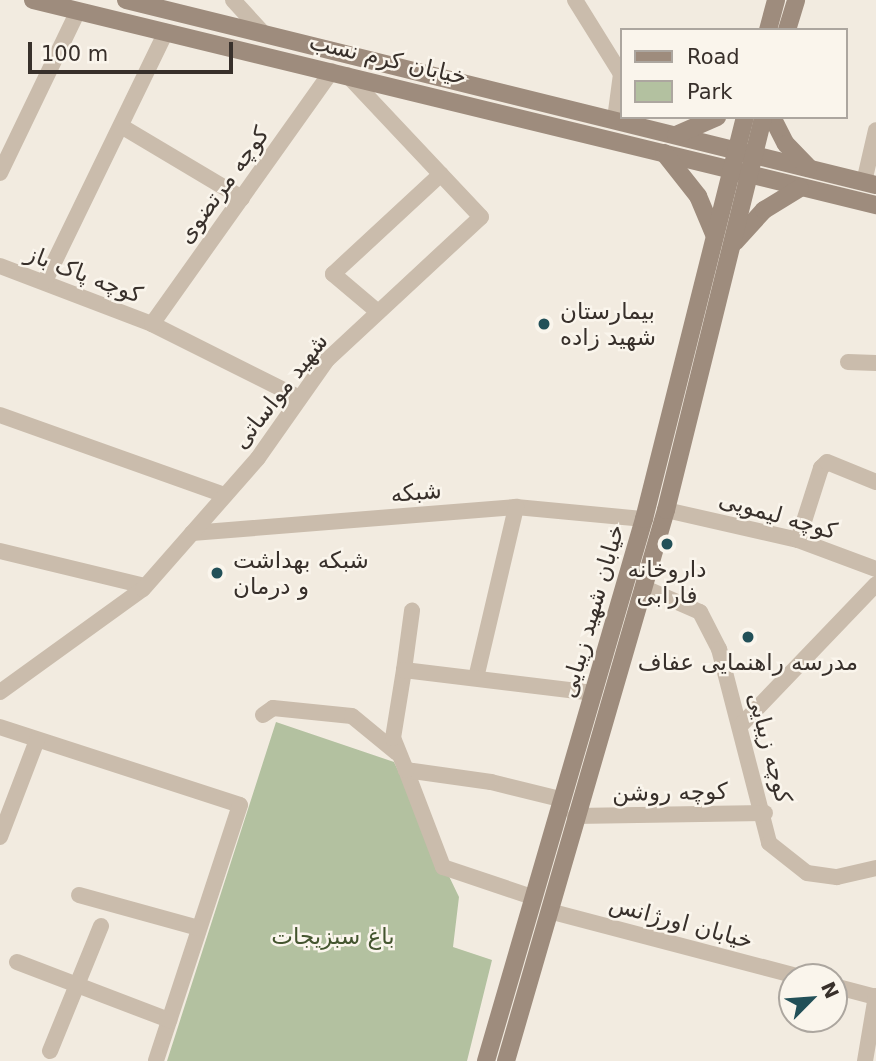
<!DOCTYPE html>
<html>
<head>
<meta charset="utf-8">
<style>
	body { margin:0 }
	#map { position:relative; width:876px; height:1061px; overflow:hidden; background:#f2ebe0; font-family:"DejaVu Sans","Noto Naskh Arabic",sans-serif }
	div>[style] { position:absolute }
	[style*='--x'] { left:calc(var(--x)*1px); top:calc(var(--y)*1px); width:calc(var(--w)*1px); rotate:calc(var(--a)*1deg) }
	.green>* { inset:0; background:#b3c1a0 }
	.street>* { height:16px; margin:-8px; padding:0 8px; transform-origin:8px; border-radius:8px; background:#cabcac }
	.secondary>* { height:18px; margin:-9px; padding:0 9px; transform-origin:9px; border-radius:9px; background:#9e8c7d }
	.dots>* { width:19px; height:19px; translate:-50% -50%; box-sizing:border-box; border:4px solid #faf5ec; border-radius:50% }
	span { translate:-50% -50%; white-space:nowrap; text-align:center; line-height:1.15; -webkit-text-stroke:5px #faf5ec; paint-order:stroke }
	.street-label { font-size:23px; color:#38302b }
	.poi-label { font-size:23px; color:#38302b }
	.left { translate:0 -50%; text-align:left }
	.park-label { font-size:23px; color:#44552f }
	.legend { position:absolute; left:620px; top:28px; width:228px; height:91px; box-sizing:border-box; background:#faf5ec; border:2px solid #aca69f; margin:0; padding:9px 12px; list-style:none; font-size:21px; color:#38302b }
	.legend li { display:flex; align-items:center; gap:14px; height:35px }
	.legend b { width:35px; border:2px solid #aca69f }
	.north { position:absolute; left:778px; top:963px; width:70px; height:70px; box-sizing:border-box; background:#faf5ec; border:2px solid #aca69f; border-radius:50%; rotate:65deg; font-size:19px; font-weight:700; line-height:28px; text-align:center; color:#38302b }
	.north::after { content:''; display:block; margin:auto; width:24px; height:32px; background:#225058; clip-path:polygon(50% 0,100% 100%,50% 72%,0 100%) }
	.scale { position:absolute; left:28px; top:42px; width:205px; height:32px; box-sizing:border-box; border:4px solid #38302b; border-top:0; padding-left:9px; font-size:21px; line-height:24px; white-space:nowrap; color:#38302b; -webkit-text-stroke:5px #faf5ec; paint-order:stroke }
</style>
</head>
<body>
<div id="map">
	<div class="green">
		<div style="clip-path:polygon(276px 722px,394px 762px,459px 897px,453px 947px,492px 960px,467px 1061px,167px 1061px)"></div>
	</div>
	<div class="street">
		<div style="--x:233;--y:0;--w:47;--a:47.6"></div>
		<div style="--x:575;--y:0;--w:87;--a:58.1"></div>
		<div style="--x:621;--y:74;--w:45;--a:97.6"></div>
		<div style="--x:121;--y:126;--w:141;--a:30.8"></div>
		<div style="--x:0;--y:173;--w:180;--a:-64.3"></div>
		<div style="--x:864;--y:182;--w:53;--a:-77"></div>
		<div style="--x:0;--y:266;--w:163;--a:20.9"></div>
		<div style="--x:152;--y:324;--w:165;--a:26.6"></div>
		<div style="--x:45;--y:281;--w:277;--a:-64.1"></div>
		<div style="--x:378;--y:312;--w:59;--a:-139.8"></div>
		<div style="--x:333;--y:274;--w:147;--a:-42.8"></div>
		<div style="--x:152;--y:324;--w:310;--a:-54.6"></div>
		<div style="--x:848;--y:362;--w:28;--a:2"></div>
		<div style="--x:0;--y:415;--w:239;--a:19.6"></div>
		<div style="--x:666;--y:510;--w:135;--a:12.8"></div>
		<div style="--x:798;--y:540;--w:83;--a:20.4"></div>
		<div style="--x:192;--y:533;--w:325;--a:-4.6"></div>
		<div style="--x:516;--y:507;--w:129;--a:5.4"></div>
		<div style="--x:798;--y:540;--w:76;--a:-72.3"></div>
		<div style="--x:821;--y:468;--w:8;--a:-45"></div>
		<div style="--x:827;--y:462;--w:53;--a:22.2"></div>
		<div style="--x:0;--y:551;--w:149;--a:13.6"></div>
		<div style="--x:645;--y:588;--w:60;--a:23.6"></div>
		<div style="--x:700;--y:612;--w:42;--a:62.8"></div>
		<div style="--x:719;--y:649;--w:200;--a:75.5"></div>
		<div style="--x:769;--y:843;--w:48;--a:38.3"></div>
		<div style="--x:807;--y:873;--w:30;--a:8"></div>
		<div style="--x:837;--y:877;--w:40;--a:-13"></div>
		<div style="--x:404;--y:670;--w:60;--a:-82.3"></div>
		<div style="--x:476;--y:678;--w:176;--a:-76.8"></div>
		<div style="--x:0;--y:692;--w:176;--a:-35.8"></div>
		<div style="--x:143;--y:589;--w:174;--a:-48.7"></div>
		<div style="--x:258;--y:458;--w:120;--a:-54.9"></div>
		<div style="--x:327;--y:360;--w:210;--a:-42.9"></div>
		<div style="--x:481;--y:217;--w:195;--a:-133.3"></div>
		<div style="--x:263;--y:715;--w:12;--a:-35"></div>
		<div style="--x:273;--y:708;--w:79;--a:5.8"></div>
		<div style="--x:352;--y:716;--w:58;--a:39.4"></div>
		<div style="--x:741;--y:725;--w:195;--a:-46.2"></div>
		<div style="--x:0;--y:727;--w:252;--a:18"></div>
		<div style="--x:240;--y:805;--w:269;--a:108.2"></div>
		<div style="--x:406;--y:770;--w:104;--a:69.1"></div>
		<div style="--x:443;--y:867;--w:94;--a:18.6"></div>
		<div style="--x:560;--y:799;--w:71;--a:-166.2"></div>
		<div style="--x:491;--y:782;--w:86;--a:-172"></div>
		<div style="--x:406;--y:770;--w:35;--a:-112"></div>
		<div style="--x:393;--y:738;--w:69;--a:-80.8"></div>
		<div style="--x:404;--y:670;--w:191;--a:6.9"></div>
		<div style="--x:575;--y:816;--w:190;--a:-0.9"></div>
		<div style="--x:0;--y:837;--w:104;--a:-69.1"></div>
		<div style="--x:79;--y:895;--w:124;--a:15.4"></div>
		<div style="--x:549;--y:911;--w:260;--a:14.7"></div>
		<div style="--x:17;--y:962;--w:163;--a:20.9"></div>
		<div style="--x:834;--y:986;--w:43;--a:14.7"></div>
		<div style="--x:50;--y:1051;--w:135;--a:-67.8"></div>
		<div style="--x:865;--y:1061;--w:66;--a:-80.4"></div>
	</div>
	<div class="secondary">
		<div style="--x:33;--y:0;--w:868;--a:13.67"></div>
		<div style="--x:126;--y:0;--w:772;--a:13.86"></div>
		<div style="--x:768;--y:30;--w:31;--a:-75"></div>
		<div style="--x:787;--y:30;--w:31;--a:-73"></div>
		<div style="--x:772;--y:117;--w:30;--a:63"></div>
		<div style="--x:786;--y:144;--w:32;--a:46"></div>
		<div style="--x:676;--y:135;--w:45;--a:-23.7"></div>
		<div style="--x:664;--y:153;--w:55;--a:51.7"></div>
		<div style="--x:698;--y:196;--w:41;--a:67.2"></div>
		<div style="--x:735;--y:242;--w:43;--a:-47.8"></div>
		<div style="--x:764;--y:210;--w:42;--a:-31.4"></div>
		<div style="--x:486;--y:1061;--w:565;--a:-73.75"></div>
		<div style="--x:644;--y:519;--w:414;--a:-75.9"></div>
		<div style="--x:506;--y:1061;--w:574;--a:-73.81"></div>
		<div style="--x:666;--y:510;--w:405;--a:-76.1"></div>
	</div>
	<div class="dots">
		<div style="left:544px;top:324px;background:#225058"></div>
		<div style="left:667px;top:544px;background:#225058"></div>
		<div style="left:217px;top:573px;background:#225058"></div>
		<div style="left:748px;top:637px;background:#225058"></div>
	</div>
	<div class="street-label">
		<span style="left:388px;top:59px;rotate:13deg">خیابان کرم نسب</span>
		<span style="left:223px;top:185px;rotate:-54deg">کوچه مرتضوی</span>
		<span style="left:84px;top:274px;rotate:21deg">کوچه پاک باز</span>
		<span style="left:280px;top:391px;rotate:-52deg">شهید مواساتی</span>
		<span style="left:416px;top:492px;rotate:-5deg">شبکه</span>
		<span style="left:778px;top:515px;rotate:16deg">کوچه لیمویی</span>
		<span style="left:592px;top:611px;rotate:-74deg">خیابان شهید زیبایی</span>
		<span style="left:770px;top:748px;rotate:75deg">کوچه زیبایی</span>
		<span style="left:670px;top:792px;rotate:-1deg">کوچه روشن</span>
		<span style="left:681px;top:922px;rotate:15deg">خیابان اورژانس</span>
	</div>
	<div class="poi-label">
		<span class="left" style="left:560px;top:324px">بیمارستان<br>شهید زاده</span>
		<span class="left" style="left:233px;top:573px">شبکه بهداشت<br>و درمان</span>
		<span style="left:667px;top:582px">داروخانه<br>فارابی</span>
		<span style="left:748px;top:662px">مدرسه راهنمایی عفاف</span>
	</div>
	<div class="park-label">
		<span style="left:333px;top:936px">باغ سبزیجات</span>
	</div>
	<ul class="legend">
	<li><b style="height:9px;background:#9e8c7d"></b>Road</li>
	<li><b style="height:19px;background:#b3c1a0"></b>Park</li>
	</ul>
	<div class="north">N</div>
	<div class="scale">100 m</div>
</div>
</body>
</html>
